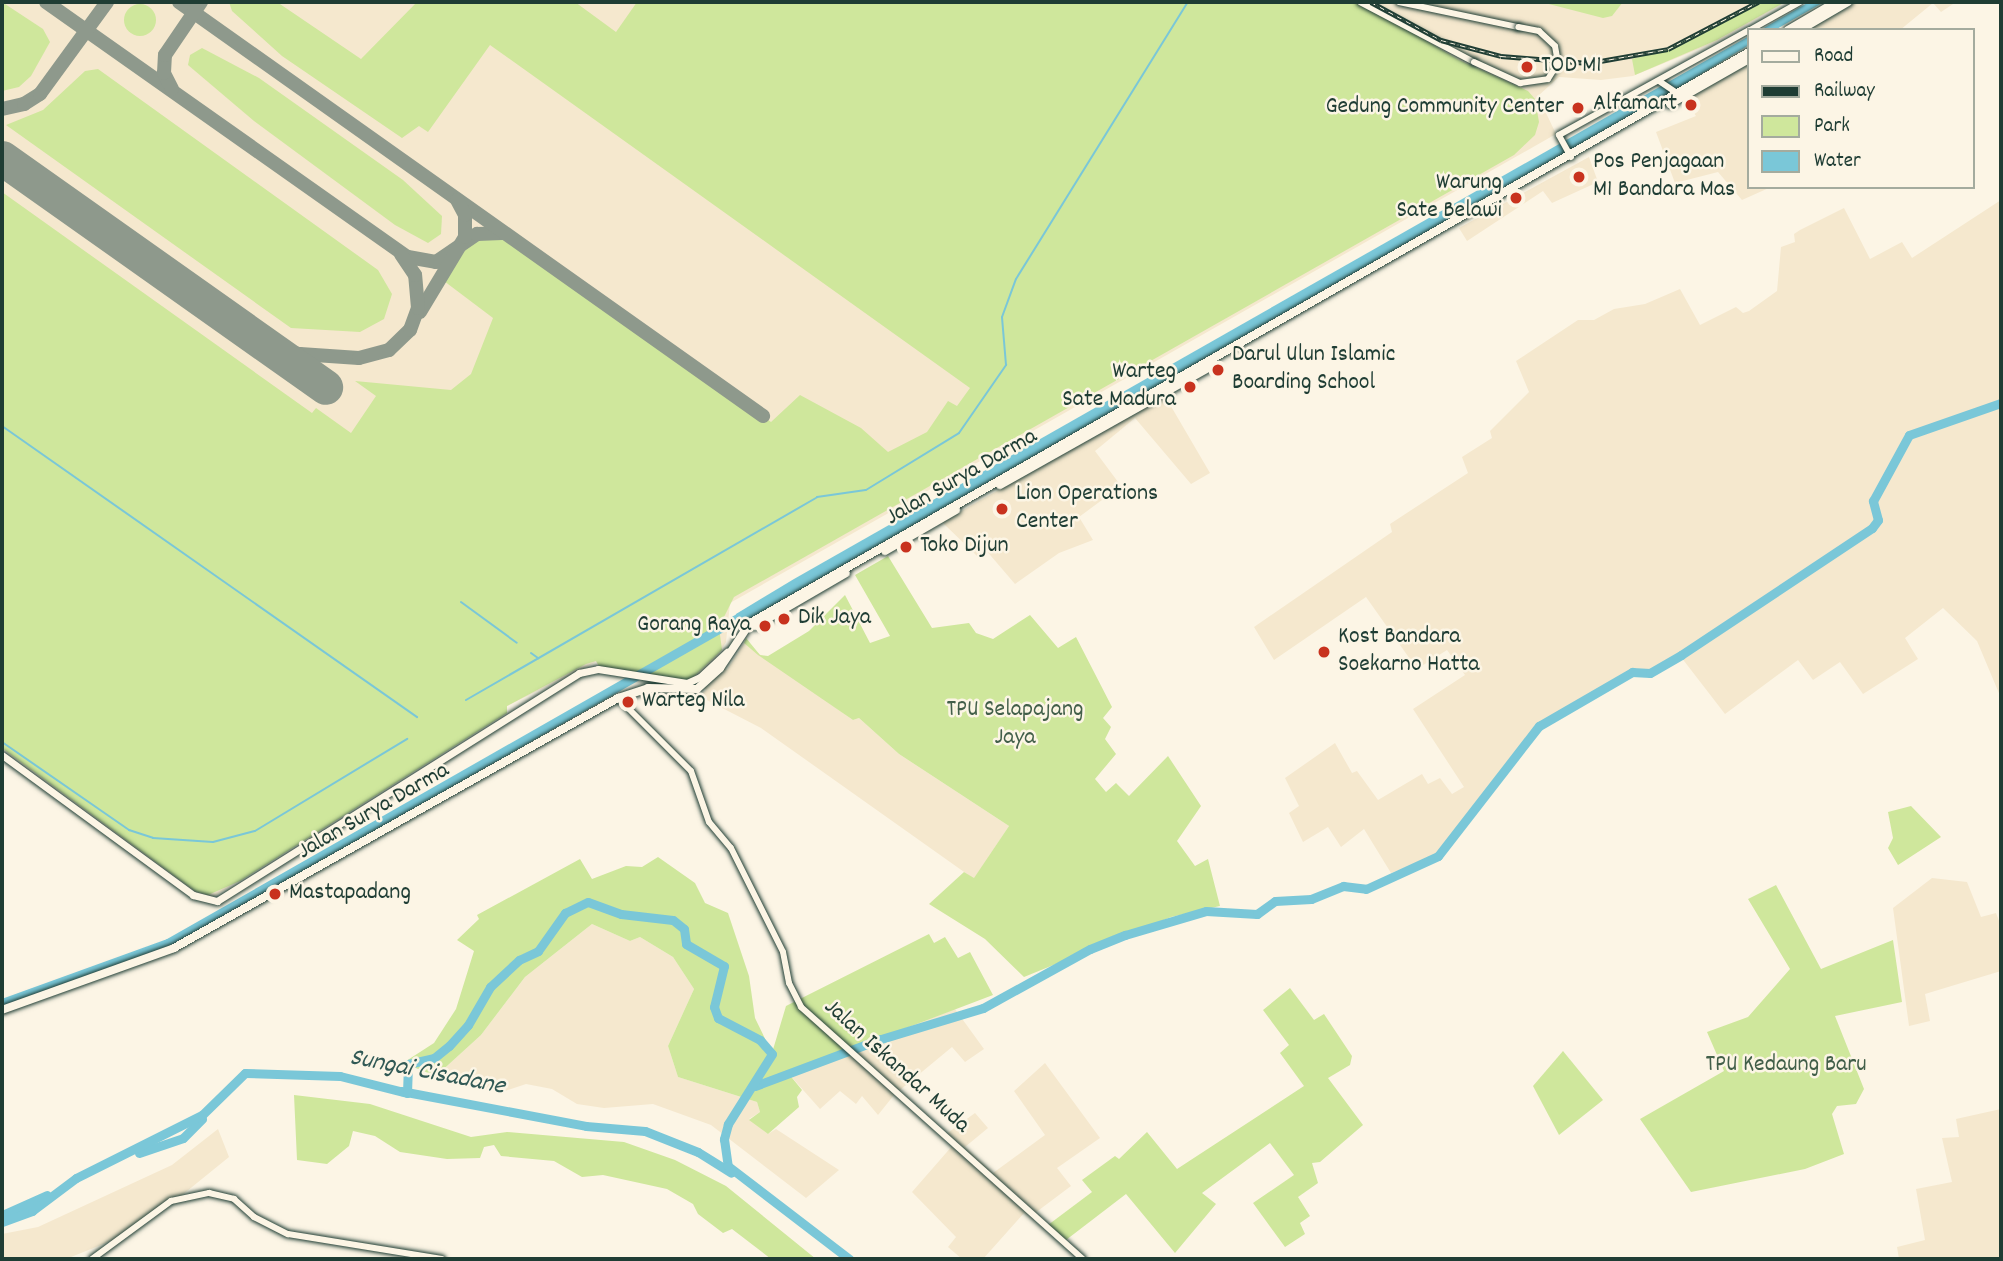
<!DOCTYPE html>
<html>
<head>
<meta charset="utf-8">
<style>
	body { margin:0 }
	#map { position:relative; width:2003px; height:1261px; overflow:hidden; background:#fcf5e5; font-family:Dekko,sans-serif }
	div>[style] { position:absolute }
	[style*='--x'] { left:calc(var(--x)*1px); top:calc(var(--y)*1px); width:calc(var(--w)*1px); rotate:calc(var(--a)*1deg) }
	.built>* { inset:0; background:#f5e8ce }
	.green>* { inset:0; background:#cfe79c }
	.round { border-radius:50% }
	.water>* { inset:0; background:#7ac7d8 }
	.stream>* { height:2px; margin:-1px; padding:0 1px; transform-origin:1px; border-radius:1px; background:#7ac7d8 }
	.river>* { height:9px; margin:-4.5px; padding:0 4.5px; transform-origin:4.5px; border-radius:4.5px; background:#7ac7d8 }
	.taxiway>* { height:14px; margin:-7px; padding:0 7px; transform-origin:7px; border-radius:7px; background:#8e998c }
	.runway>* { height:35px; margin:-17.5px; padding:0 17.5px; transform-origin:17.5px; border-radius:17.5px; background:#8e998c }
	.roads { filter:drop-shadow(0 0 2px #1f3d34) drop-shadow(0 0 2px #1f3d34) }
	.tertiary>* { height:6px; margin:-3px; padding:0 3px; transform-origin:3px; border-radius:3px; background:#fcf5e5 }
	.secondary>* { height:7px; margin:-3.5px; padding:0 3.5px; transform-origin:3.5px; border-radius:3.5px; background:#fcf5e5 }
	.primary>* { height:8px; margin:-4px; padding:0 4px; transform-origin:4px; border-radius:4px; background:#fcf5e5 }
	.rail>* { height:4.5px; margin-top:-2.25px; transform-origin:0; background:repeating-linear-gradient(90deg,#fcf5e5 0 5px,#1f3d34 0 10px); box-sizing:border-box; border-block:2px solid #1f3d34 }
	.bridges { filter:drop-shadow(0 0 2px #1f3d34) drop-shadow(0 0 2px #1f3d34) }
	.tertiary-bridge>* { height:6px; margin:-3px; padding:0 3px; transform-origin:3px; border-radius:3px; background:#fcf5e5 }
	.dots>* { width:19px; height:19px; translate:-50% -50%; box-sizing:border-box; border:4px solid #fcf5e5; border-radius:50% }
	span { translate:-50% -50%; white-space:nowrap; text-align:center; line-height:1.15; -webkit-text-stroke:5px #fcf5e5; paint-order:stroke }
	.poi-label { font-size:24px; color:#1f3d34 }
	.left { translate:0 -50%; text-align:left }
	.right { translate:-100% -50%; text-align:right }
	.street-label { font-size:24px; color:#1f3d34 }
	.park-label { font-size:24px; color:#425f49 }
	.water-label { font-size:26px; color:#315955; font-style:italic }
	.frame { position:absolute; inset:0; border:4px solid #1f3d34; pointer-events:none }
	.legend { position:absolute; left:1747px; top:28px; width:228px; height:161px; box-sizing:border-box; background:#fcf5e5; border:2px solid #a4ab9e; margin:0; padding:9px 12px; list-style:none; font-size:21px; color:#1f3d34 }
	.legend li { display:flex; align-items:center; gap:14px; height:35px }
	.legend b { width:35px; border:2px solid #a4ab9e }
</style>
</head>
<body>
<div id="map">
	<div class="built">
		<div style="clip-path:polygon(2px 2px,1786px 2px,1718px 41px,1633px 76px,1601px 80px,1559px 77px,1538px 96px,1556px 134px,730px 603px,726px 642px,716px 658px,727px 670px,744px 643px,853px 720px,859px 718px,899px 754px,1009px 826px,974px 879px,761px 728px,699px 696px,706px 690px,696px 677px,599px 666px,596px 662px,507px 706px,507px 713px,213px 897px,195px 892px,2px 749px)"></div>
		<div style="clip-path:polygon(1853px 2px,1956px 2px,1941px 12px,1933px 3px,1900px 30px,1804px 30px)"></div>
		<div style="clip-path:polygon(1749px 61px,1749px 187px,1771px 187px,1742px 200px,1718px 172px,1675px 183px,1656px 132px,1696px 116px,1684px 99px)"></div>
		<div style="clip-path:polygon(1589px 157px,1598px 182px,1552px 203px,1543px 191px,1467px 241px,1459px 228px)"></div>
		<div style="clip-path:polygon(2001px 200px,2001px 698px,1977px 641px,1943px 608px,1905px 638px,1918px 659px,1863px 694px,1840px 662px,1813px 680px,1798px 660px,1725px 714px,1681px 657px,1651px 674px,1634px 670px,1539px 725px,1479px 810px,1438px 855px,1391px 873px,1364px 829px,1341px 847px,1328px 827px,1303px 842px,1289px 813px,1299px 806px,1285px 778px,1335px 743px,1352px 773px,1357px 771px,1378px 800px,1422px 774px,1428px 784px,1440px 778px,1452px 794px,1464px 787px,1413px 709px,1465px 675px,1447px 650px,1417px 669px,1366px 597px,1274px 660px,1254px 627px,1392px 532px,1390px 524px,1468px 473px,1462px 457px,1492px 438px,1490px 431px,1529px 392px,1516px 361px,1578px 320px,1594px 320px,1614px 309px,1645px 304px,1680px 289px,1700px 325px,1736px 307px,1743px 313px,1749px 311px,1777px 291px,1781px 247px,1795px 242px,1794px 234px,1800px 230px,1844px 208px,1870px 259px,1902px 242px,1912px 258px)"></div>
		<div style="clip-path:polygon(1165px 396px,1210px 473px,1191px 484px,1135px 418px,1095px 451px,1121px 486px,1079px 517px,1093px 540px,1059px 553px,1015px 584px,985px 549px,977px 556px,942px 522px)"></div>
		<div style="clip-path:polygon(1932px 878px,1967px 882px,1981px 917px,1996px 913px,2001px 926px,2001px 971px,1925px 994px,1930px 1021px,1909px 1026px,1893px 908px)"></div>
		<div style="clip-path:polygon(592px 924px,630px 941px,640px 937px,673px 957px,694px 989px,668px 1046px,678px 1077px,757px 1102px,760px 1112px,749px 1119px,768px 1134px,776px 1129px,839px 1170px,806px 1198px,711px 1125px,653px 1104px,604px 1108px,577px 1104px,552px 1089px,526px 1084px,499px 1093px,436px 1076px,481px 1035px,525px 977px)"></div>
		<div style="clip-path:polygon(955px 1009px,984px 1049px,965px 1062px,952px 1047px,894px 1095px,878px 1115px,862px 1096px,856px 1104px,840px 1091px,820px 1109px,788px 1073px)"></div>
		<div style="clip-path:polygon(1045px 1063px,1100px 1138px,1057px 1168px,1071px 1186px,1031px 1216px,1024px 1213px,983px 1259px,962px 1259px,948px 1247px,956px 1237px,912px 1192px,953px 1145px,942px 1137px,975px 1113px,988px 1128px,965px 1147px,993px 1173px,1045px 1135px,1014px 1091px)"></div>
		<div style="clip-path:polygon(2001px 1109px,2001px 1259px,1899px 1259px,1897px 1247px,1925px 1240px,1916px 1189px,1952px 1182px,1942px 1138px,1959px 1137px,1956px 1119px)"></div>
		<div style="clip-path:polygon(218px 1129px,229px 1157px,176px 1200px,116px 1239px,66px 1259px,2px 1259px,2px 1234px,38px 1227px,172px 1165px)"></div>
	</div>
	<div class="green">
		<div style="clip-path:polygon(2px 2px,43px 29px,50px 42px,31px 76px,19px 87px,2px 91px)"></div>
		<div style="clip-path:polygon(229px 2px,277px 2px,361px 59px,417px 2px,575px 2px,616px 32px,637px 2px,1360px 2px,1459px 60px,1528px 91px,1535px 99px,1539px 122px,1535px 135px,1514px 155px,734px 597px,719px 627px,722px 650px,688px 682px,599px 666px,596px 661px,586px 664px,507px 706px,507px 713px,240px 881px,208px 895px,195px 891px,2px 748px,2px 192px,312px 413px,316px 408px,351px 433px,376px 396px,355px 381px,451px 390px,471px 374px,493px 318px,440px 278px,461px 245px,488px 231px,510px 237px,771px 422px,800px 395px,861px 428px,888px 452px,927px 432px,948px 401px,957px 406px,970px 388px,490px 45px,428px 132px,419px 126px,402px 138px,282px 56px,232px 11px)"></div>
		<div style="clip-path:polygon(1541px 2px,1623px 2px,1612px 16px,1603px 18px)"></div>
		<div style="clip-path:polygon(1760px 2px,1785px 2px,1717px 40px,1635px 75px,1632px 59px,1668px 49px)"></div>
		<div class="round" style="left:124px;top:4px;width:32px;height:32px"></div>
		<div style="clip-path:polygon(202px 48px,259px 78px,403px 180px,442px 216px,441px 234px,428px 243px,395px 225px,254px 121px,188px 65px,190px 55px)"></div>
		<div style="clip-path:polygon(98px 69px,378px 270px,392px 294px,384px 319px,360px 332px,291px 328px,6px 125px,43px 110px,85px 71px)"></div>
		<div style="clip-path:polygon(888px 556px,932px 628px,969px 623px,976px 633px,993px 639px,1030px 615px,1058px 648px,1076px 637px,1112px 707px,1103px 718px,1111px 727px,1105px 739px,1116px 754px,1095px 779px,1106px 792px,1116px 783px,1129px 796px,1168px 756px,1201px 806px,1177px 841px,1195px 866px,1208px 859px,1220px 906px,1171px 917px,1024px 977px,985px 939px,929px 904px,964px 872px,974px 878px,1009px 826px,899px 754px,859px 718px,853px 720px,758px 655px,744px 643px,746px 638px,760px 655px,768px 656px,809px 631px,845px 595px,870px 643px,890px 636px,855px 575px)"></div>
		<div style="clip-path:polygon(1911px 806px,1941px 837px,1898px 865px,1888px 848px,1893px 838px,1888px 812px)"></div>
		<div style="clip-path:polygon(658px 857px,695px 883px,705px 903px,728px 913px,749px 976px,755px 1018px,772px 1053px,786px 1006px,929px 934px,934px 943px,945px 937px,958px 958px,970px 952px,993px 995px,788px 1073px,802px 1090px,797px 1097px,799px 1107px,768px 1134px,749px 1120px,760px 1112px,757px 1102px,678px 1077px,668px 1046px,694px 989px,673px 957px,640px 937px,630px 941px,592px 924px,525px 977px,481px 1035px,436px 1076px,403px 1063px,434px 1043px,456px 1009px,474px 951px,457px 940px,479px 919px,477px 915px,580px 859px,592px 879px,626px 866px,642px 867px)"></div>
		<div style="clip-path:polygon(1776px 885px,1821px 969px,1893px 940px,1902px 1002px,1835px 1016px,1864px 1089px,1856px 1104px,1837px 1106px,1832px 1114px,1844px 1154px,1805px 1169px,1691px 1192px,1640px 1119px,1724px 1071px,1707px 1032px,1748px 1017px,1790px 969px,1748px 899px)"></div>
		<div style="clip-path:polygon(1290px 988px,1314px 1020px,1324px 1014px,1352px 1056px,1350px 1065px,1328px 1078px,1363px 1125px,1320px 1162px,1312px 1163px,1318px 1183px,1298px 1197px,1310px 1216px,1300px 1223px,1305px 1234px,1285px 1247px,1253px 1203px,1294px 1175px,1270px 1143px,1202px 1193px,1216px 1204px,1175px 1253px,1126px 1194px,1066px 1240px,1048px 1225px,1092px 1192px,1082px 1180px,1115px 1156px,1119px 1159px,1147px 1132px,1177px 1169px,1304px 1086px,1280px 1053px,1289px 1045px,1263px 1010px)"></div>
		<div style="clip-path:polygon(1563px 1051px,1603px 1100px,1559px 1135px,1533px 1086px)"></div>
		<div style="clip-path:polygon(294px 1095px,370px 1104px,471px 1137px,507px 1132px,624px 1142px,675px 1160px,726px 1186px,816px 1259px,771px 1259px,732px 1229px,723px 1233px,698px 1214px,693px 1204px,667px 1189px,603px 1175px,582px 1177px,554px 1161px,501px 1156px,494px 1145px,484px 1147px,480px 1158px,447px 1159px,400px 1152px,375px 1136px,353px 1131px,349px 1146px,327px 1164px,297px 1160px)"></div>
	</div>
	<div class="water">
		<div style="clip-path:polygon(1809px 2px,1824px 2px,1775px 30px,1760px 30px)"></div>
		<div style="clip-path:polygon(1749px 36px,1749px 45px,1652px 104px,739px 625px,735px 621px,736px 614px,794px 579px)"></div>
	</div>
	<div class="stream">
		<div style="--x:2;--y:426;--w:507;--a:35.04"></div>
		<div style="--x:461;--y:602;--w:69;--a:36.2"></div>
		<div style="--x:531;--y:653;--w:9;--a:36"></div>
		<div style="--x:466;--y:700;--w:405;--a:-30"></div>
		<div style="--x:817;--y:497;--w:49;--a:-8.1"></div>
		<div style="--x:866;--y:490;--w:109;--a:-31.5"></div>
		<div style="--x:959;--y:433;--w:83;--a:-55.3"></div>
		<div style="--x:1006;--y:365;--w:48;--a:-94.8"></div>
		<div style="--x:1002;--y:317;--w:40;--a:-69.8"></div>
		<div style="--x:1016;--y:279;--w:326;--a:-58.2"></div>
		<div style="--x:2;--y:742;--w:155;--a:34.7"></div>
		<div style="--x:129;--y:830;--w:25;--a:18"></div>
		<div style="--x:153;--y:838;--w:60;--a:3.8"></div>
		<div style="--x:213;--y:842;--w:43;--a:-14.7"></div>
		<div style="--x:255;--y:831;--w:178;--a:-31.2"></div>
	</div>
	<div class="river">
		<div style="--x:2;--y:1003;--w:177;--a:-19.9"></div>
		<div style="--x:168;--y:943;--w:662;--a:-29.7"></div>
		<div style="--x:755;--y:1086;--w:134;--a:-20.5"></div>
		<div style="--x:881;--y:1039;--w:107;--a:-16.9"></div>
		<div style="--x:983;--y:1008;--w:122;--a:-28.9"></div>
		<div style="--x:1090;--y:949;--w:38;--a:-22"></div>
		<div style="--x:1125;--y:935;--w:84;--a:-16.5"></div>
		<div style="--x:1206;--y:911;--w:51;--a:3.4"></div>
		<div style="--x:1257;--y:914;--w:22;--a:-36"></div>
		<div style="--x:1275;--y:901;--w:36;--a:-3"></div>
		<div style="--x:1311;--y:899;--w:35;--a:-22"></div>
		<div style="--x:1343;--y:886;--w:23;--a:7"></div>
		<div style="--x:1366;--y:889;--w:79;--a:-24.6"></div>
		<div style="--x:1438;--y:856;--w:165;--a:-52.2"></div>
		<div style="--x:1539;--y:726;--w:108;--a:-30.1"></div>
		<div style="--x:1632;--y:672;--w:18;--a:3"></div>
		<div style="--x:1650;--y:673;--w:36;--a:-30"></div>
		<div style="--x:1681;--y:655;--w:229;--a:-33.6"></div>
		<div style="--x:1872;--y:528;--w:10;--a:-53"></div>
		<div style="--x:1878;--y:520;--w:20;--a:-105"></div>
		<div style="--x:1873;--y:501;--w:75;--a:-61.4"></div>
		<div style="--x:1909;--y:435;--w:97;--a:-19.2"></div>
		<div style="--x:401;--y:1091;--w:188;--a:10.7"></div>
		<div style="--x:586;--y:1126;--w:59;--a:4.8"></div>
		<div style="--x:645;--y:1131;--w:57;--a:21.6"></div>
		<div style="--x:698;--y:1152;--w:39;--a:32"></div>
		<div style="--x:139;--y:1153;--w:46;--a:-18.8"></div>
		<div style="--x:183;--y:1138;--w:27;--a:-45"></div>
		<div style="--x:2;--y:1215;--w:49;--a:-24"></div>
		<div style="--x:2;--y:1222;--w:32;--a:-20"></div>
		<div style="--x:32;--y:1211;--w:55;--a:-36.9"></div>
		<div style="--x:76;--y:1178;--w:141;--a:-26.6"></div>
		<div style="--x:202;--y:1115;--w:60;--a:-44.3"></div>
		<div style="--x:245;--y:1073;--w:95;--a:1.8"></div>
		<div style="--x:340;--y:1076;--w:69;--a:14.2"></div>
		<div style="--x:407;--y:1093;--w:29;--a:-88"></div>
		<div style="--x:408;--y:1064;--w:27;--a:-13"></div>
		<div style="--x:434;--y:1058;--w:19;--a:-39"></div>
		<div style="--x:449;--y:1046;--w:28;--a:-48"></div>
		<div style="--x:468;--y:1025;--w:44;--a:-59.9"></div>
		<div style="--x:490;--y:987;--w:40;--a:-43"></div>
		<div style="--x:519;--y:960;--w:21;--a:-25"></div>
		<div style="--x:538;--y:951;--w:47;--a:-54.6"></div>
		<div style="--x:565;--y:913;--w:25;--a:-26"></div>
		<div style="--x:588;--y:902;--w:35;--a:20"></div>
		<div style="--x:621;--y:914;--w:52;--a:6.6"></div>
		<div style="--x:673;--y:920;--w:14;--a:39"></div>
		<div style="--x:684;--y:929;--w:15;--a:82"></div>
		<div style="--x:686;--y:944;--w:44;--a:30.1"></div>
		<div style="--x:724;--y:966;--w:42;--a:103.7"></div>
		<div style="--x:714;--y:1007;--w:12;--a:70"></div>
		<div style="--x:718;--y:1018;--w:47;--a:27.6"></div>
		<div style="--x:760;--y:1040;--w:18;--a:49"></div>
		<div style="--x:772;--y:1054;--w:83;--a:122.2"></div>
		<div style="--x:728;--y:1124;--w:16;--a:105"></div>
		<div style="--x:724;--y:1139;--w:27;--a:82"></div>
		<div style="--x:728;--y:1166;--w:153;--a:37.5"></div>
	</div>
	<div class="taxiway">
		<div style="--x:46;--y:2;--w:443;--a:35.2"></div>
		<div style="--x:408;--y:257;--w:28;--a:10"></div>
		<div style="--x:436;--y:262;--w:50;--a:-34.3"></div>
		<div style="--x:477;--y:234;--w:25;--a:-2"></div>
		<div style="--x:179;--y:2;--w:716;--a:35.33"></div>
		<div style="--x:172;--y:89;--w:18;--a:-117"></div>
		<div style="--x:164;--y:73;--w:18;--a:-87"></div>
		<div style="--x:165;--y:55;--w:64;--a:-55.8"></div>
		<div style="--x:2;--y:109;--w:23;--a:-13"></div>
		<div style="--x:24;--y:104;--w:19;--a:-32"></div>
		<div style="--x:40;--y:94;--w:114;--a:-53.9"></div>
		<div style="--x:420;--y:312;--w:87;--a:-59"></div>
		<div style="--x:465;--y:237;--w:22;--a:-90"></div>
		<div style="--x:465;--y:215;--w:17;--a:-118"></div>
		<div style="--x:247;--y:331;--w:31;--a:33"></div>
		<div style="--x:273;--y:348;--w:28;--a:13"></div>
		<div style="--x:300;--y:354;--w:59;--a:3.9"></div>
		<div style="--x:359;--y:358;--w:31;--a:-15"></div>
		<div style="--x:389;--y:350;--w:29;--a:-44"></div>
		<div style="--x:410;--y:330;--w:23;--a:-70"></div>
		<div style="--x:418;--y:308;--w:33;--a:-95"></div>
		<div style="--x:415;--y:275;--w:25;--a:-124"></div>
	</div>
	<div class="runway">
		<div style="--x:2;--y:158;--w:396;--a:35.3"></div>
	</div>
	<div class="roads">
		<div class="tertiary">
			<div style="--x:1360;--y:2;--w:129;--a:27.8"></div>
			<div style="--x:1399;--y:2;--w:122;--a:11.9"></div>
			<div style="--x:1750;--y:30;--w:57;--a:-29.2"></div>
			<div style="--x:1659;--y:81;--w:22;--a:34"></div>
			<div style="--x:1571;--y:157;--w:25;--a:-119"></div>
			<div style="--x:1559;--y:135;--w:217;--a:-28.9"></div>
			<div style="--x:618;--y:698;--w:103;--a:45"></div>
			<div style="--x:691;--y:771;--w:54;--a:70.6"></div>
			<div style="--x:709;--y:822;--w:34;--a:50"></div>
			<div style="--x:731;--y:848;--w:116;--a:63.4"></div>
			<div style="--x:783;--y:952;--w:32;--a:79"></div>
			<div style="--x:789;--y:983;--w:27;--a:63"></div>
			<div style="--x:801;--y:1007;--w:378;--a:41.8"></div>
			<div style="--x:92;--y:1259;--w:98;--a:-36.3"></div>
			<div style="--x:171;--y:1201;--w:39;--a:-12"></div>
			<div style="--x:209;--y:1193;--w:26;--a:13"></div>
			<div style="--x:234;--y:1199;--w:27;--a:42"></div>
			<div style="--x:254;--y:1217;--w:38;--a:27"></div>
			<div style="--x:288;--y:1234;--w:156;--a:9.2"></div>
		</div>
		<div class="secondary">
			<div style="--x:2;--y:755;--w:237;--a:36.2"></div>
			<div style="--x:193;--y:895;--w:25;--a:14"></div>
			<div style="--x:217;--y:901;--w:428;--a:-32.2"></div>
			<div style="--x:579;--y:673;--w:19;--a:-12"></div>
			<div style="--x:598;--y:669;--w:90;--a:8.9"></div>
			<div style="--x:687;--y:683;--w:14;--a:-25"></div>
			<div style="--x:700;--y:677;--w:37;--a:-43"></div>
		</div>
		<div class="primary">
			<div style="--x:1788;--y:30;--w:56;--a:-30.3"></div>
			<div style="--x:1800;--y:30;--w:56;--a:-30.3"></div>
			<div style="--x:1670;--y:104;--w:91;--a:-29.7"></div>
			<div style="--x:1000;--y:485;--w:243;--a:-29.3"></div>
			<div style="--x:885;--y:551;--w:82;--a:-30"></div>
			<div style="--x:755;--y:626;--w:105;--a:-30.2"></div>
			<div style="--x:2;--y:1010;--w:183;--a:-19.8"></div>
			<div style="--x:174;--y:948;--w:510;--a:-29.38"></div>
			<div style="--x:618;--y:698;--w:32;--a:-18"></div>
			<div style="--x:648;--y:688;--w:49;--a:1.2"></div>
			<div style="--x:697;--y:689;--w:31;--a:-42"></div>
			<div style="--x:720;--y:668;--w:54;--a:-56.3"></div>
			<div style="--x:750;--y:623;--w:1151;--a:-29.75"></div>
		</div>
	</div>
	<div class="rail">
		<div style="--x:1371;--y:2;--w:80;--a:28.5"></div>
		<div style="--x:1441;--y:40;--w:62;--a:14.9"></div>
		<div style="--x:1501;--y:56;--w:88;--a:4.5"></div>
		<div style="--x:1589;--y:63;--w:80;--a:-10"></div>
		<div style="--x:1668;--y:49;--w:102;--a:-27.6"></div>
	</div>
	<div class="bridges">
		<div class="tertiary-bridge">
			<div style="--x:1474;--y:62;--w:51;--a:24.5"></div>
			<div style="--x:1520;--y:83;--w:28;--a:-8"></div>
			<div style="--x:1548;--y:79;--w:19;--a:-58"></div>
			<div style="--x:1558;--y:63;--w:17;--a:-100"></div>
			<div style="--x:1555;--y:46;--w:22;--a:-137"></div>
			<div style="--x:1539;--y:31;--w:21;--a:-169"></div>
		</div>
	</div>
	<div class="dots">
		<div style="left:1527px;top:67px;background:#c8321e"></div>
		<div style="left:1691px;top:105px;background:#c8321e"></div>
		<div style="left:1578px;top:108px;background:#c8321e"></div>
		<div style="left:1579px;top:177px;background:#c8321e"></div>
		<div style="left:1516px;top:198px;background:#c8321e"></div>
		<div style="left:1218px;top:370px;background:#c8321e"></div>
		<div style="left:1190px;top:387px;background:#c8321e"></div>
		<div style="left:1002px;top:509px;background:#c8321e"></div>
		<div style="left:906px;top:547px;background:#c8321e"></div>
		<div style="left:784px;top:619px;background:#c8321e"></div>
		<div style="left:765px;top:626px;background:#c8321e"></div>
		<div style="left:1324px;top:652px;background:#c8321e"></div>
		<div style="left:628px;top:702px;background:#c8321e"></div>
		<div style="left:275px;top:894px;background:#c8321e"></div>
	</div>
	<div class="poi-label">
		<span class="left" style="left:1541px;top:67px">TOD M1</span>
		<span class="right" style="left:1677px;top:105px">Alfamart</span>
		<span class="right" style="left:1564px;top:108px">Gedung Community Center</span>
		<span class="left" style="left:1593px;top:177px">Pos Penjagaan<br>M1 Bandara Mas</span>
		<span class="right" style="left:1502px;top:198px">Warung<br>Sate Belawi</span>
		<span class="left" style="left:1232px;top:370px">Darul Ulun Islamic<br>Boarding School</span>
		<span class="right" style="left:1176px;top:387px">Warteg<br>Sate Madura</span>
		<span class="left" style="left:1016px;top:509px">Lion Operations<br>Center</span>
		<span class="left" style="left:920px;top:547px">Toko Dijun</span>
		<span class="left" style="left:798px;top:619px">Dik Jaya</span>
		<span class="right" style="left:751px;top:626px">Gorang Raya</span>
		<span class="left" style="left:1338px;top:652px">Kost Bandara<br>Soekarno Hatta</span>
		<span class="left" style="left:642px;top:702px">Warteg Nila</span>
		<span class="left" style="left:289px;top:894px">Mastapadang</span>
	</div>
	<div class="street-label">
		<span style="left:962px;top:478px;rotate:-30deg">Jalan Surya Darma</span>
		<span style="left:374px;top:812px;rotate:-30deg">Jalan Surya Darma</span>
		<span style="left:896px;top:1067px;rotate:42deg">Jalan Iskandar Muda</span>
	</div>
	<div class="park-label">
		<span style="left:1015px;top:725px">TPU Selapajang<br>Jaya</span>
		<span style="left:1786px;top:1066px">TPU Kedaung Baru</span>
	</div>
	<div class="water-label">
		<span style="left:427px;top:1073px;rotate:11deg">Sungai Cisadane</span>
	</div>
	<div class="frame"></div>
	<ul class="legend">
	<li><b style="height:9px;background:#fcf5e5"></b>Road</li>
	<li><b style="height:9px;background:#1f3d34"></b>Railway</li>
	<li><b style="height:19px;background:#cfe79c"></b>Park</li>
	<li><b style="height:19px;background:#7ac7d8"></b>Water</li>
	</ul>
</div>
</body>
</html>
